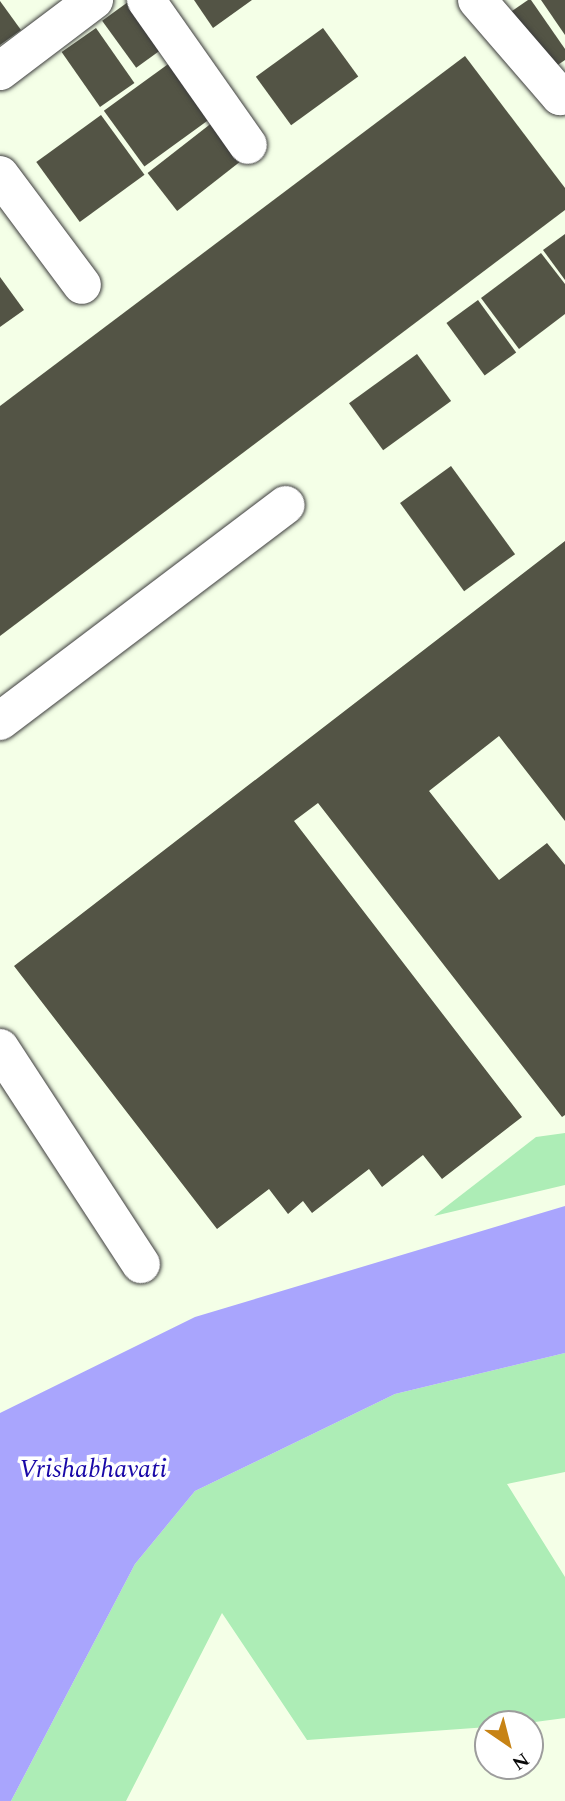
<!DOCTYPE html>
<html>
<head>
<meta charset="utf-8">
<style>
	body { margin:0 }
	#map { position:relative; width:565px; height:1801px; overflow:hidden; background:#f4ffe7; font-family:Spectral,serif }
	div>[style] { position:absolute }
	[style*='--x'] { left:calc(var(--x)*1px); top:calc(var(--y)*1px); width:calc(var(--w)*1px); rotate:calc(var(--a)*1deg) }
	.green>* { inset:0; background:#adedb6 }
	.water>* { inset:0; background:#a9a5fd }
	.building>* { inset:0; background:#535445; transform-origin:0 0 }
	.roads { filter:drop-shadow(0 0 2px #3d3d3d) drop-shadow(0 0 2px #3d3d3d) }
	.street>* { height:38px; margin:-19px; padding:0 19px; transform-origin:19px; border-radius:19px; background:#fff }
	span { translate:-50% -50%; white-space:nowrap; text-align:center; line-height:1.15; -webkit-text-stroke:7px #fff; paint-order:stroke }
	.water-label { font-size:26px; color:#1908a7; font-style:italic }
	.north { position:absolute; left:474px; top:1710px; width:70px; height:70px; box-sizing:border-box; background:#fff; border:2px solid #9d9d9d; border-radius:50%; rotate:145deg; font-size:19px; font-weight:700; line-height:28px; text-align:center; color:#0a0a0a }
	.north::after { content:''; display:block; margin:auto; width:24px; height:32px; background:#c78315; clip-path:polygon(50% 0,100% 100%,50% 72%,0 100%) }
</style>
</head>
<body>
<div id="map">
	<div class="green">
		<div style="clip-path:polygon(565px 1133px,565px 1185px,434px 1216px,536px 1137px)"></div>
		<div style="clip-path:polygon(565px 1353px,565px 1472px,507px 1484px,565px 1577px,565px 1718px,520px 1724px,488px 1724px,488px 1727px,307px 1740px,222px 1613px,126px 1801px,11px 1801px,135px 1564px,195px 1491px,395px 1394px)"></div>
	</div>
	<div class="water">
		<div style="clip-path:polygon(565px 1206px,565px 1353px,395px 1394px,195px 1491px,135px 1564px,11px 1801px,0 1801px,0 1413px,195px 1317px)"></div>
	</div>
	<div class="building">
		<div style="clip-path:polygon(194px 0,252px 0,213px 28px)"></div>
		<div style="clip-path:polygon(528px 0,531px 0,565px 49px,565px 60px,543px 75px,502px 18px)"></div>
		<div style="clip-path:polygon(541px 0,565px 0,565px 35px)"></div>
		<div style="clip-path:polygon(0 1px,21px 30px,0 45px)"></div>
		<div style="left:128px;top:2px;width:58px;height:32px;rotate:54deg"></div>
		<div style="left:96px;top:28px;width:67px;height:42px;rotate:55deg"></div>
		<div style="left:323px;top:28px;width:60px;height:83px;rotate:54deg"></div>
		<div style="clip-path:polygon(465px 56px,565px 188px,565px 210px,0 636px,0 406px)"></div>
		<div style="left:171px;top:62px;width:69px;height:83px;rotate:54deg"></div>
		<div style="left:101px;top:115px;width:74px;height:80px;rotate:54deg"></div>
		<div style="left:213px;top:122px;width:48px;height:83px;rotate:52deg"></div>
		<div style="clip-path:polygon(565px 234px,565px 280px,543px 250px)"></div>
		<div style="clip-path:polygon(541px 253px,565px 284px,565px 314px,519px 349px,481px 298px)"></div>
		<div style="clip-path:polygon(0 277px,24px 310px,0 327px)"></div>
		<div style="left:478px;top:300px;width:65px;height:39px;rotate:54deg"></div>
		<div style="left:417px;top:354px;width:58px;height:84px;rotate:54deg"></div>
		<div style="left:451px;top:466px;width:109px;height:63px;rotate:54deg"></div>
		<div style="clip-path:polygon(565px 541px,565px 821px,499px 736px,429px 791px,499px 880px,547px 843px,565px 865px,565px 1115px,562px 1117px,318px 803px,294px 821px,522px 1117px,442px 1179px,423px 1155px,382px 1187px,369px 1169px,312px 1213px,303px 1201px,288px 1214px,269px 1189px,217px 1229px,14px 966px)"></div>
	</div>
	<div class="roads">
		<div class="street">
			<div style="--x:146;--y:0;--w:177;--a:54.9"></div>
			<div style="--x:477;--y:0;--w:127;--a:49.2"></div>
			<div style="--x:560;--y:96;--w:6;--a:-31"></div>
			<div style="--x:0;--y:71;--w:118;--a:-37.1"></div>
			<div style="--x:0;--y:175;--w:137;--a:53.3"></div>
			<div style="--x:0;--y:721;--w:358;--a:-37.1"></div>
			<div style="--x:0;--y:1048;--w:258;--a:56.9"></div>
		</div>
	</div>
	<div class="water-label">
		<span style="left:93px;top:1470px">Vrishabhavati</span>
	</div>
	<div class="north">N</div>
</div>
</body>
</html>
